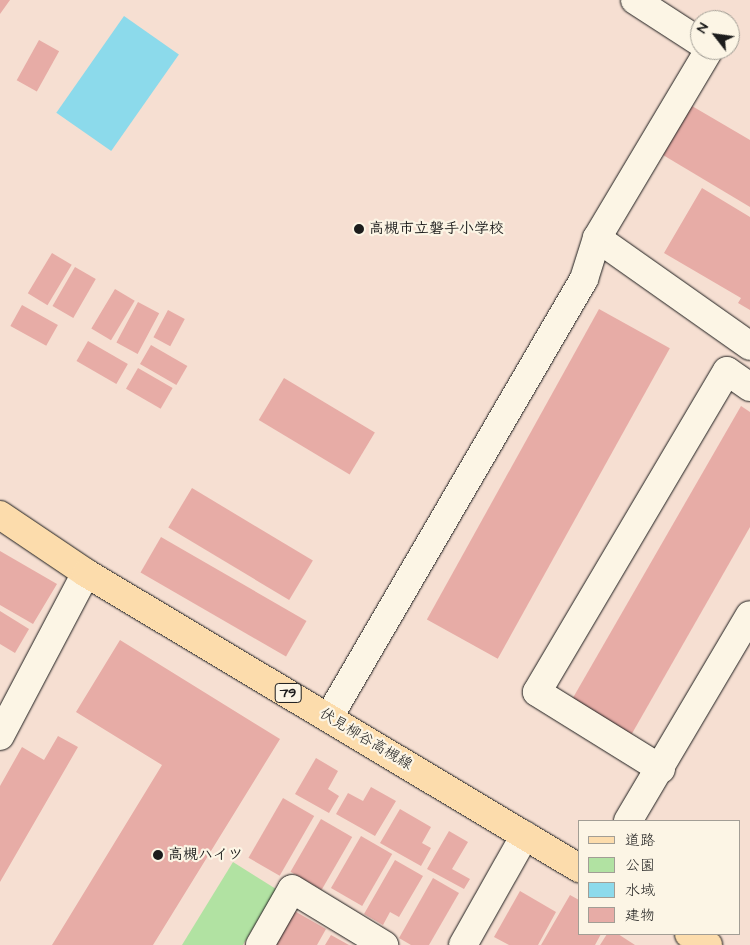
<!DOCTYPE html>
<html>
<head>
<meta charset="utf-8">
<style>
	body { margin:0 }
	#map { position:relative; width:750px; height:945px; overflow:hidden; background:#f6dfd2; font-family:"Architects Daughter","Klee One",sans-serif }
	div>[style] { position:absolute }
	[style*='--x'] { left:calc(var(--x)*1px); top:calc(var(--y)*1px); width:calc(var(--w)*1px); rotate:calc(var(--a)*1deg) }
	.green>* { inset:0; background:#b1e2a2 }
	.water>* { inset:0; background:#8cdaeb; transform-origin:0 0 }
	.building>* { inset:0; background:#e7aca6; transform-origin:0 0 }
	.roads { filter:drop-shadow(0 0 1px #1c1c1c) drop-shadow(0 0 1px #1c1c1c) }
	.minor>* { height:28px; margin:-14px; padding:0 14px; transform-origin:14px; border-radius:14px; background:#fcf5e5 }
	.major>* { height:28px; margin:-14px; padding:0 14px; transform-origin:14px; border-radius:14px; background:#fcdcac }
	.dots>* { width:14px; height:14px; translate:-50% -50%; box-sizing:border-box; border:2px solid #fcf5e5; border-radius:50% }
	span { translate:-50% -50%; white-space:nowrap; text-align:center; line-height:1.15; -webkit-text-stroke:4.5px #fcf5e5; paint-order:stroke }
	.shield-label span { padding:1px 4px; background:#fcf5e5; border:1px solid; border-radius:4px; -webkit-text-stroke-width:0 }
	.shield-label { font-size:14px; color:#1c1c1c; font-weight:700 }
	.poi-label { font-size:15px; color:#1c1c1c; font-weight:700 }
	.left { translate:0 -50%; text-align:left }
	.street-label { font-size:15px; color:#1c1c1c }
	.legend { position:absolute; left:578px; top:820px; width:162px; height:115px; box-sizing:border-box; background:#fcf5e5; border:1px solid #a29e95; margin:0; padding:6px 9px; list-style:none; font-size:15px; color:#1c1c1c }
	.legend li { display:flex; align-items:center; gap:10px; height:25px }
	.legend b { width:25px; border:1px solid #a29e95 }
	.north { position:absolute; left:690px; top:10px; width:50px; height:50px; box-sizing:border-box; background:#fcf5e5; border:1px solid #a29e95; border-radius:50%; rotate:300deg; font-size:14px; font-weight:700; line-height:20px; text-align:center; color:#1c1c1c }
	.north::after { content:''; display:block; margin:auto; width:18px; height:22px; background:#1c1c1c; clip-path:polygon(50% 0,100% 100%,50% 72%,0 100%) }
</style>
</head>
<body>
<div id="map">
	<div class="green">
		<div style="clip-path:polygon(233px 862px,276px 889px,243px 945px,182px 945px)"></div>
	</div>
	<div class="water">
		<div style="left:124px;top:16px;width:67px;height:118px;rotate:35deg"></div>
	</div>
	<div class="building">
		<div style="clip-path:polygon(0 0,10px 0,0 14px)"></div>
		<div style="left:39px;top:40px;width:23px;height:46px;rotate:29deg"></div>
		<div style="clip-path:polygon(692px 106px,750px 140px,750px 207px,663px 155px)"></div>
		<div style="clip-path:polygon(702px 188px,750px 217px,750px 310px,738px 303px,741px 298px,664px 253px)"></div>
		<div style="left:52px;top:253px;width:23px;height:47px;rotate:31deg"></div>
		<div style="left:75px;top:267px;width:24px;height:45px;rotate:30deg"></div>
		<div style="left:115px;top:289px;width:23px;height:46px;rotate:31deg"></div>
		<div style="left:138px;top:302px;width:24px;height:46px;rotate:28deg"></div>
		<div style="left:22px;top:305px;width:41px;height:24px;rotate:29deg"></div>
		<div style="left:599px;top:309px;width:81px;height:355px;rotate:29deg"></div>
		<div style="left:168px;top:310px;width:19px;height:31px;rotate:28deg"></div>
		<div style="left:88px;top:341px;width:46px;height:23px;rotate:30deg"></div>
		<div style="left:151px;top:345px;width:42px;height:22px;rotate:30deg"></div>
		<div style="left:138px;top:368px;width:40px;height:24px;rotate:30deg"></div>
		<div style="left:284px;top:378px;width:106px;height:49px;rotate:31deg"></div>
		<div style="clip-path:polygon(741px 406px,750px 412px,750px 527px,630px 737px,570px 703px)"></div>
		<div style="left:192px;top:488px;width:141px;height:46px;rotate:31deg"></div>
		<div style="left:161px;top:537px;width:168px;height:41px;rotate:30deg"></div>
		<div style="clip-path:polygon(0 551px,57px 584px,33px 624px,0 605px)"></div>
		<div style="clip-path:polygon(0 611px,29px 629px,15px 653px,0 644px)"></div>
		<div style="clip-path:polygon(120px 640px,280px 739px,153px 945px,52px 945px,162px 765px,76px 712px)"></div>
		<div style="clip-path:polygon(58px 736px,78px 747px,0 882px,0 786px,22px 747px,44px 760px)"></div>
		<div style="clip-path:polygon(316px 758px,338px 771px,328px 789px,339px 796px,329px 813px,295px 794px)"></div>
		<div style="clip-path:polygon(371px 787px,396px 801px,375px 836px,336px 814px,348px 793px,363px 801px)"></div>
		<div style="left:283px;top:798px;width:36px;height:69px;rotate:30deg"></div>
		<div style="clip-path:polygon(400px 809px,431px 827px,422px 843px,431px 848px,421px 866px,380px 843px)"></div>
		<div style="left:321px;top:819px;width:36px;height:61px;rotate:30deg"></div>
		<div style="clip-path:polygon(449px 831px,468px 842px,452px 869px,470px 879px,464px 889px,427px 869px)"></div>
		<div style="left:361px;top:836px;width:36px;height:60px;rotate:30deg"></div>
		<div style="clip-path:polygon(395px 860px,423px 876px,399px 917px,390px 912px,383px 925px,364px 914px)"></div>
		<div style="clip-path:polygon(433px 878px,459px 893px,429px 945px,411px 945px,399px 938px)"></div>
		<div style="clip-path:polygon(520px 891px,556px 912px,538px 945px,509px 945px,494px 937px)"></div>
		<div style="clip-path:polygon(570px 895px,579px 900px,579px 934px,601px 934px,595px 945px,541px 945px)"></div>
		<div style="clip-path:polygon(291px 909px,326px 929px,317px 945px,271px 945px)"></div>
		<div style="clip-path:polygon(607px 934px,618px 934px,635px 945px,600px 945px)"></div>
		<div style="clip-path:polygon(331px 935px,349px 945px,325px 945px)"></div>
	</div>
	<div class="roads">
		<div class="minor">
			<div style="--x:635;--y:0;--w:77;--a:32.9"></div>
			<div style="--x:597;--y:238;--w:187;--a:35.2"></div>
			<div style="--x:329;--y:717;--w:507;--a:-59.79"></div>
			<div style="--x:584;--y:279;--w:43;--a:-72.4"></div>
			<div style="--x:597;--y:238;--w:219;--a:-59.2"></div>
			<div style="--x:0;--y:736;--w:184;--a:-62.2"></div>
			<div style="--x:661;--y:769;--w:146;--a:-148.2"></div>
			<div style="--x:537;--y:692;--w:373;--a:-59.4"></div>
			<div style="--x:727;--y:371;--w:28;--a:35"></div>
			<div style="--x:628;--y:821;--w:239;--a:-59.4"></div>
			<div style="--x:260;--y:945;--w:64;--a:-60.3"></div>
			<div style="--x:292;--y:889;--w:108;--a:31.3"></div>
			<div style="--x:463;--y:945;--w:126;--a:-60.6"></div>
		</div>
		<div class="major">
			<div style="--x:0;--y:515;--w:104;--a:34"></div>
			<div style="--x:86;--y:573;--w:575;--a:30.9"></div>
			<div style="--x:689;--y:934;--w:22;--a:30"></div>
		</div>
	</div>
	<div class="dots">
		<div style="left:359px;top:229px;background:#1c1c1c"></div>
		<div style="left:158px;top:855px;background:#1c1c1c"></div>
	</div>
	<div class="shield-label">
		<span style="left:288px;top:693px">79</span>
	</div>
	<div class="poi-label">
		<span class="left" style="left:369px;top:229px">高槻市立磐手小学校</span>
		<span class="left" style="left:168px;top:855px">高槻ハイツ</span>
	</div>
	<div class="street-label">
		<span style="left:366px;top:739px;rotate:31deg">伏見柳谷高槻線</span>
	</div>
	<ul class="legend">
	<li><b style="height:6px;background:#fcdcac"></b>道路</li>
	<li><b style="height:14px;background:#b1e2a2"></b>公園</li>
	<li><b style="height:14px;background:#8cdaeb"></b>水域</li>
	<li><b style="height:14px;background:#e7aca6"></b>建物</li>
	</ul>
	<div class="north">N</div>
</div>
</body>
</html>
